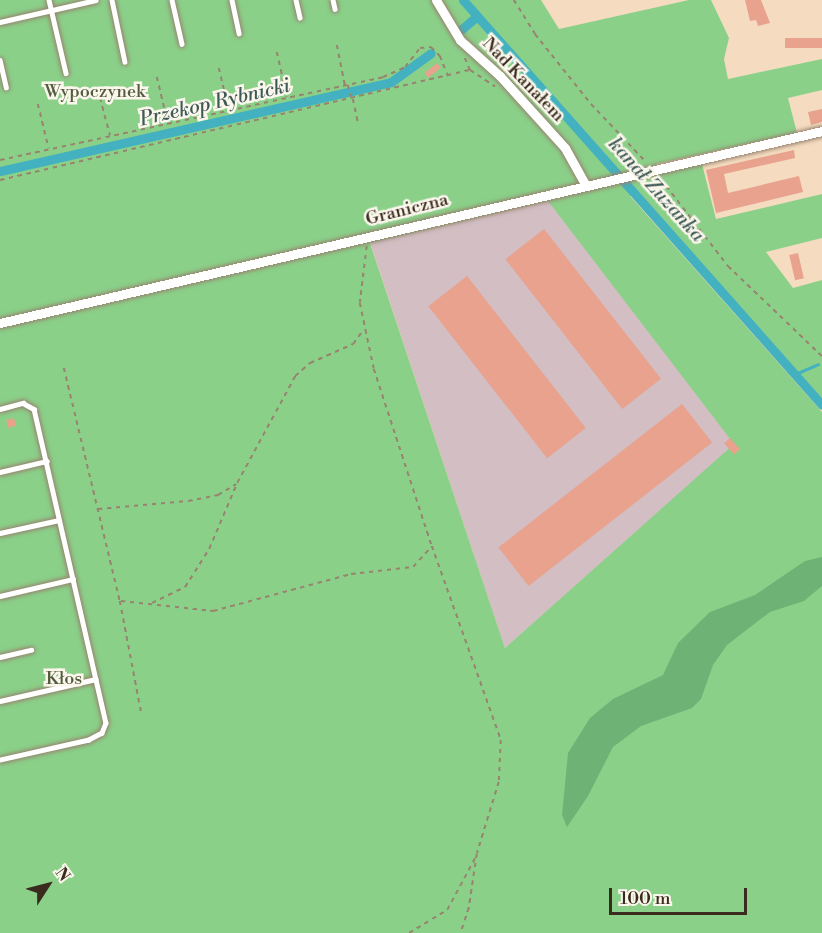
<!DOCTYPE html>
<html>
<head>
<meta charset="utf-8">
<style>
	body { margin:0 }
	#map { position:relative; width:822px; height:933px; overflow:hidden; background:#f5dcc0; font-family:"Libre Bodoni",serif }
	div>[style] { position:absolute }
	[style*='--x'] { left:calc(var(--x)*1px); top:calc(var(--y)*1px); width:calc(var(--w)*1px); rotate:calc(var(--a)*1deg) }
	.industrial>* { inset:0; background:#d2bec3 }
	.green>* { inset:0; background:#8ad089 }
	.forest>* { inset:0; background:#6fb275 }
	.stream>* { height:3px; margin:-1.5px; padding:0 1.5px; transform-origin:1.5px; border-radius:1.5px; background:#43b1bf }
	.canal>* { height:9px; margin:-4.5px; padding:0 4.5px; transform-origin:4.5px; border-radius:4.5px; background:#43b1bf }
	.building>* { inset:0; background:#e8a28d; transform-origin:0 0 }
	.path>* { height:1.5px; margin-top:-0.75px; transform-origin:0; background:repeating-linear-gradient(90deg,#98836f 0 4.5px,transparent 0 9px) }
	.roads { filter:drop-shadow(0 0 2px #98836f) drop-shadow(0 0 2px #98836f) }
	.lane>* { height:4.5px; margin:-2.25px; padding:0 2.25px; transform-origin:2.25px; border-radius:2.25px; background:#fff }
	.street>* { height:9px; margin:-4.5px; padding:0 4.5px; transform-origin:4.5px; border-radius:4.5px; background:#fff }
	span { translate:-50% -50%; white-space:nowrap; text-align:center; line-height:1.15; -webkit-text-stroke:5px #fbf7ec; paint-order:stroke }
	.street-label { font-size:18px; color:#3b2a1e }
	.park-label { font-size:18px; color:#535c3e }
	.water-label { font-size:20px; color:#3e5956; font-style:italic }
	.north { position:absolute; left:18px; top:855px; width:60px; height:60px; -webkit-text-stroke:4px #fbf7ec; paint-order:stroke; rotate:54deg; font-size:16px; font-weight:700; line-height:24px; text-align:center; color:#3b2a1e }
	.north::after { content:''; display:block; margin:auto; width:21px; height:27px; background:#3b2a1e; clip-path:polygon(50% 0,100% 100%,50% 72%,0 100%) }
	.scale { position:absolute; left:609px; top:888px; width:138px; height:27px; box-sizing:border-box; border:3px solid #3b2a1e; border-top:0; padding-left:8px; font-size:18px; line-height:21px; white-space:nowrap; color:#3b2a1e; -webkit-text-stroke:4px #fbf7ec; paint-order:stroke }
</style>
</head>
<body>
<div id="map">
	<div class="industrial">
		<div style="clip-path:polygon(548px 200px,735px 444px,505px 648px,370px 242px)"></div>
	</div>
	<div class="green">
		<div style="clip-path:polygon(evenodd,0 0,541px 0,559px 29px,689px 0,711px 0,729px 38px,724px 59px,728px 79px,822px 59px,822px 90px,788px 98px,797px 133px,656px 164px,663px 173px,702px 164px,716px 219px,822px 194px,822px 238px,766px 252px,793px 288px,822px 280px,822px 401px,638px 194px,630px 196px,822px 412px,822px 933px,0 933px,0 0,548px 201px,734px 444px,505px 648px,370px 243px,548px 201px)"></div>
	</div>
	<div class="forest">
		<div style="clip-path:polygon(822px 557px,822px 586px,804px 601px,770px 612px,727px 645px,713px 665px,701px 699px,692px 708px,641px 726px,613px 747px,588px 796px,567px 827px,562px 815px,568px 753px,590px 718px,613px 699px,663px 675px,678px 643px,710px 612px,755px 595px,805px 561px)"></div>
	</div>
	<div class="stream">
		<div style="--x:795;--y:374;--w:25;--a:-23"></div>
	</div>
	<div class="canal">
		<div style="--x:463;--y:0;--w:541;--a:48.45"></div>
		<div style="--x:462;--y:29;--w:20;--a:-41"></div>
		<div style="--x:0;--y:171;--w:401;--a:-12.8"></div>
		<div style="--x:391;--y:82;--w:49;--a:-35.9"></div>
	</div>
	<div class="building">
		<div style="clip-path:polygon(745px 0,761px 0,770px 23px,758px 26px,756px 20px,750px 21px)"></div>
		<div style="left:822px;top:38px;width:10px;height:37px;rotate:90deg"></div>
		<div style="left:437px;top:63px;width:6px;height:16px;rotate:51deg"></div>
		<div style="clip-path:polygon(822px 109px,822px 122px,811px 125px,808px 112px)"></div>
		<div style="clip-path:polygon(794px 150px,795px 158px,724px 174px,728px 193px,799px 176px,803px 192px,716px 213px,706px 170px)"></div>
		<div style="left:544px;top:229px;width:190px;height:49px;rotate:52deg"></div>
		<div style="left:798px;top:253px;width:26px;height:9px;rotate:77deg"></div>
		<div style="left:467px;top:276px;width:193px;height:49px;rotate:52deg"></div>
		<div style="left:682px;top:404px;width:49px;height:233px;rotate:52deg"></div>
		<div style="left:14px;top:418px;width:8px;height:8px;rotate:76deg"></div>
		<div style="left:730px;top:438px;width:15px;height:8px;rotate:48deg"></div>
	</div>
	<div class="path">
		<div style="--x:514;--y:0;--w:40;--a:58"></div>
		<div style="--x:535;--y:34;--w:90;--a:51.3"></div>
		<div style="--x:591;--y:104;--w:80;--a:46.5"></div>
		<div style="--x:337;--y:45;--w:41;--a:78.7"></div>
		<div style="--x:277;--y:52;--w:46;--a:77.5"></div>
		<div style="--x:465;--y:58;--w:13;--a:67"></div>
		<div style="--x:470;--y:70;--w:30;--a:33"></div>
		<div style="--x:219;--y:68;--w:43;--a:76.6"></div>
		<div style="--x:157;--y:77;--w:47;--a:76.6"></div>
		<div style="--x:348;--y:85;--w:12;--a:76"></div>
		<div style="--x:98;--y:89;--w:48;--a:75.4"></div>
		<div style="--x:353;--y:99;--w:25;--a:78"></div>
		<div style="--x:38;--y:104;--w:46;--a:76.3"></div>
		<div style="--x:0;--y:160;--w:392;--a:-12.2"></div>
		<div style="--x:383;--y:77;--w:24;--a:-24"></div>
		<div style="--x:405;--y:67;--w:24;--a:-52"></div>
		<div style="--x:420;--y:48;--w:11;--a:-5"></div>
		<div style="--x:431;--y:47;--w:13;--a:45"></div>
		<div style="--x:440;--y:56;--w:22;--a:68"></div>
		<div style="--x:661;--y:179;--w:110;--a:52.4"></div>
		<div style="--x:728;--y:266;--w:130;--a:43.8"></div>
		<div style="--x:0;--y:180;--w:483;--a:-13.2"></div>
		<div style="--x:367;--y:246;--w:57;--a:97"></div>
		<div style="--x:360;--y:303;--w:67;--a:78"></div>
		<div style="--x:374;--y:369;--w:186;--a:71.9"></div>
		<div style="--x:432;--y:546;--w:206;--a:70.4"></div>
		<div style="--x:501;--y:740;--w:42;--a:92.7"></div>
		<div style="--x:499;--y:782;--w:75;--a:107"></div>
		<div style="--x:477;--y:854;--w:55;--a:98.4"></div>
		<div style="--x:469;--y:908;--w:26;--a:108"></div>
		<div style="--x:64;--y:368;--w:240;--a:76.5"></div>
		<div style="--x:120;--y:601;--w:117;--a:79.2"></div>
		<div style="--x:98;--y:509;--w:90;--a:-5.1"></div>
		<div style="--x:188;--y:501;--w:31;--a:-11"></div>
		<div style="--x:218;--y:495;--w:21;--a:-31"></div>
		<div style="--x:121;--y:601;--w:93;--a:6.2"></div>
		<div style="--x:213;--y:611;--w:143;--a:-15"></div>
		<div style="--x:351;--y:574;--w:62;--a:-6.4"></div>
		<div style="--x:413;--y:567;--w:27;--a:-48"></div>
		<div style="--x:152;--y:603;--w:37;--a:-26"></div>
		<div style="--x:185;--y:587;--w:45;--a:-57.7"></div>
		<div style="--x:209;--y:549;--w:72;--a:-67"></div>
		<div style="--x:237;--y:483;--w:122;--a:-61.5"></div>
		<div style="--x:295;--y:376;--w:20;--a:-41"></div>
		<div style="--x:310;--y:363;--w:47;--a:-23.8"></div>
		<div style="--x:353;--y:344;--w:17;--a:-54"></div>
		<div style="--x:409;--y:933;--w:44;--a:-31.2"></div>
		<div style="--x:447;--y:910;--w:59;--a:-61.7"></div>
	</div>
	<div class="roads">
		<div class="lane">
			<div style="--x:49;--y:0;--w:75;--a:76.9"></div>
			<div style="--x:112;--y:0;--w:63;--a:78.2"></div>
			<div style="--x:172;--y:0;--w:45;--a:77.2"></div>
			<div style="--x:232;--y:0;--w:34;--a:78"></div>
			<div style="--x:296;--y:0;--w:18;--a:77"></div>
			<div style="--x:333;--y:0;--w:9;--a:77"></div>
			<div style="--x:0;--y:22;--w:98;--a:-12.9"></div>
			<div style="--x:0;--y:60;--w:28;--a:77"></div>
			<div style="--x:0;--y:409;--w:24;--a:-15"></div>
			<div style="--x:23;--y:403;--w:13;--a:29"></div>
			<div style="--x:34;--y:409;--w:322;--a:77.1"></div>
			<div style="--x:106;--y:723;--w:11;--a:112"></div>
			<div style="--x:102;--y:733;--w:15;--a:152"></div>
			<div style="--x:89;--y:740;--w:91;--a:167.3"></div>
			<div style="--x:0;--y:472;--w:48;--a:-13.2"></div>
			<div style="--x:0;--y:533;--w:60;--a:-12.4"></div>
			<div style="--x:0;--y:596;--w:75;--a:-13.1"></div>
			<div style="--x:0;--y:657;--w:32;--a:-13"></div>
			<div style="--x:0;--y:701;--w:98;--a:-12.9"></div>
		</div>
		<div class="street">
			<div style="--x:436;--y:0;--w:47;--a:59"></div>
			<div style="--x:460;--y:40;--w:54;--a:42"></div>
			<div style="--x:500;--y:76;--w:97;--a:47.9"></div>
			<div style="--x:565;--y:148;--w:41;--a:60.9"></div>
			<div style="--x:0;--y:323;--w:844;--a:-13.15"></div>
		</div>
	</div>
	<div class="street-label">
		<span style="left:523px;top:80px;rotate:46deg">Nad Kanałem</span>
		<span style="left:407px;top:210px;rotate:-14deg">Graniczna</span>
	</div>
	<div class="park-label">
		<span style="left:95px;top:92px">Wypoczynek</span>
		<span style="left:64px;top:679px">Kłos</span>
	</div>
	<div class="water-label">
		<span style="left:215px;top:103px;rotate:-13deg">Przekop Rybnicki</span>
		<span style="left:656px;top:190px;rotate:48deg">kanał Zuzanka</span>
	</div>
	<div class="north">N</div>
	<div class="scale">100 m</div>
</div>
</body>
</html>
